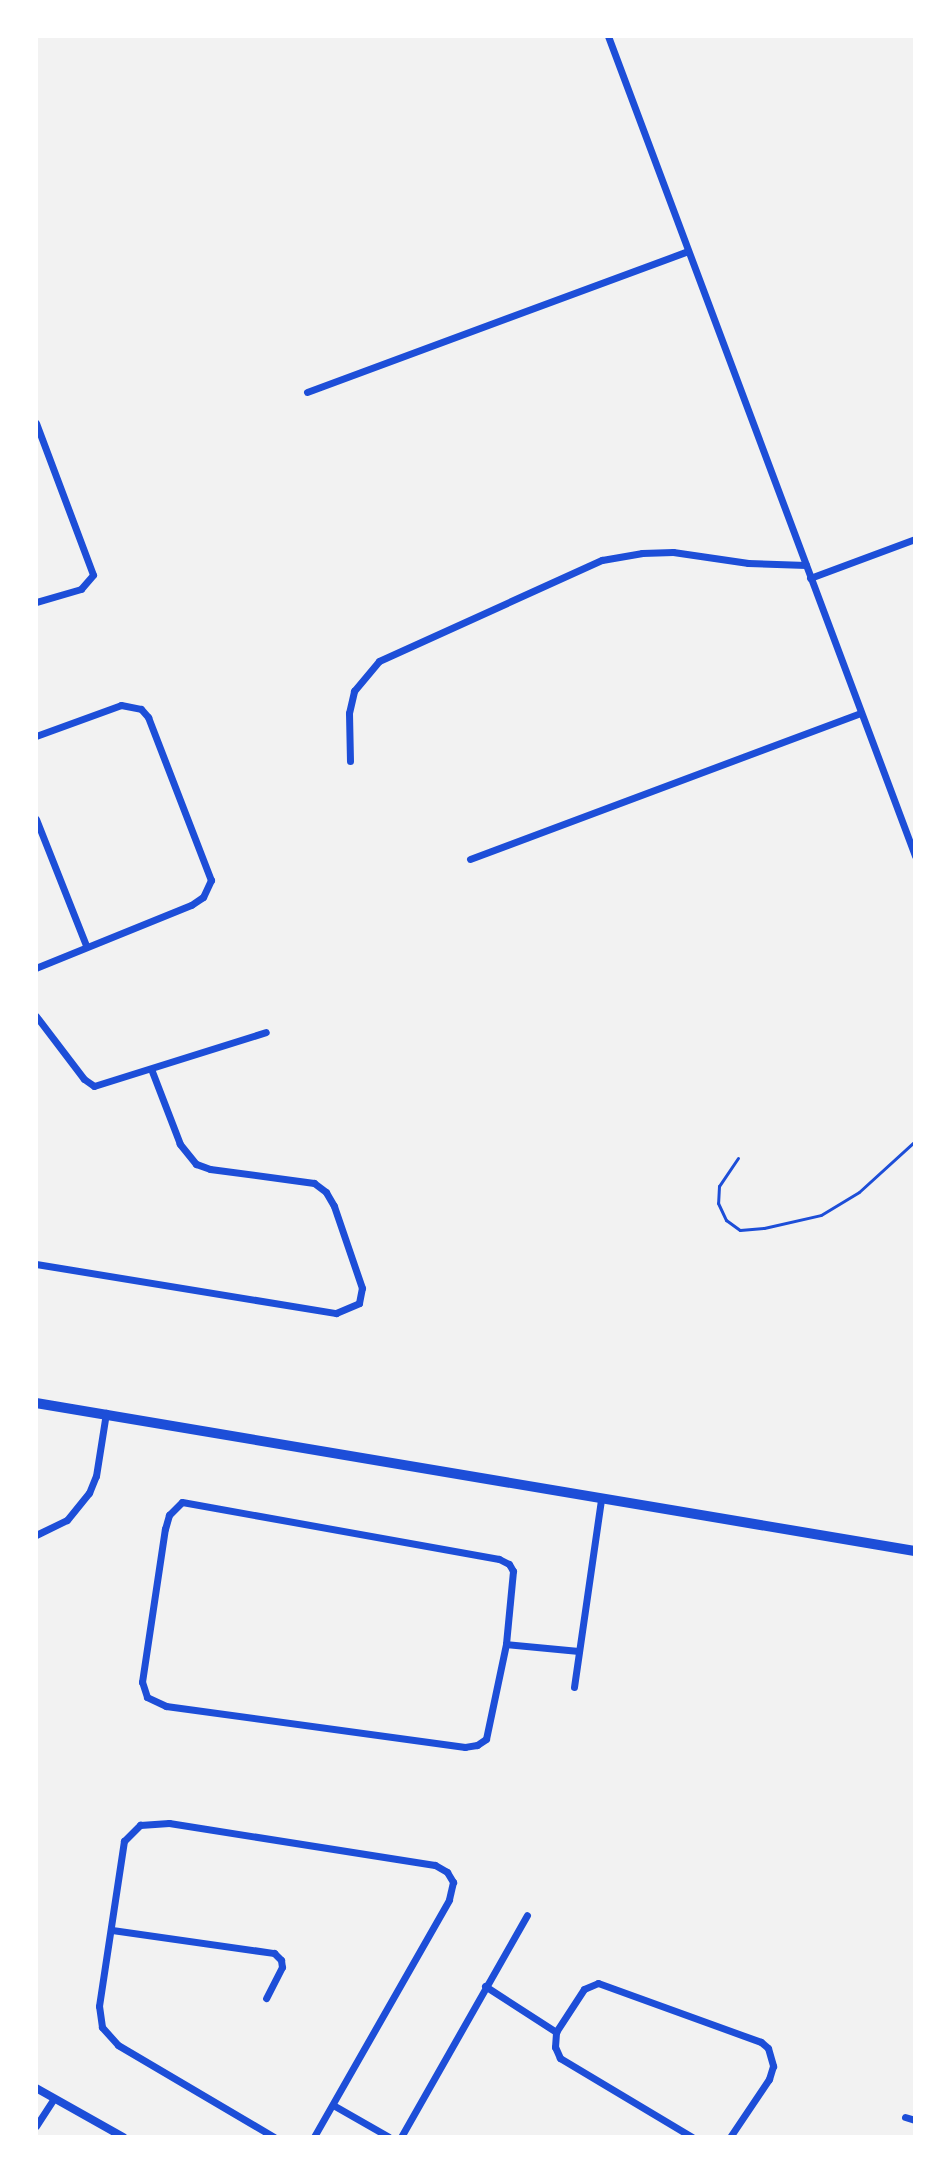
<!DOCTYPE html>
<html>
<head>
<meta charset="utf-8">
<style>
	body { margin:0 }
	#map { position:relative; width:951px; height:2173px; overflow:hidden; background:#f2f2f2; font-family:"Noto Sans",sans-serif }
	div>[style] { position:absolute }
	[style*='--x'] { left:calc(var(--x)*1px); top:calc(var(--y)*1px); width:calc(var(--w)*1px); rotate:calc(var(--a)*1deg) }
	.service>* { height:3px; margin:-1.5px; padding:0 1.5px; transform-origin:1.5px; border-radius:1.5px; background:#1d4ed8 }
	.minor>* { height:7px; margin:-3.5px; padding:0 3.5px; transform-origin:3.5px; border-radius:3.5px; background:#1d4ed8 }
	.tertiary>* { height:8px; margin:-4px; padding:0 4px; transform-origin:4px; border-radius:4px; background:#1d4ed8 }
	.secondary>* { height:10px; margin:-5px; padding:0 5px; transform-origin:5px; border-radius:5px; background:#1d4ed8 }
	span { translate:-50% -50%; white-space:nowrap; text-align:center; line-height:1.15; -webkit-text-stroke:8px #fff; paint-order:stroke }
	.frame { position:absolute; inset:0; border:38px solid #fff; pointer-events:none }
</style>
</head>
<body>
<div id="map">
	<div class="service">
		<div style="--x:738;--y:1158;--w:34;--a:124"></div>
		<div style="--x:719;--y:1186;--w:17;--a:93"></div>
		<div style="--x:718;--y:1203;--w:19;--a:65"></div>
		<div style="--x:726;--y:1220;--w:17;--a:36"></div>
		<div style="--x:740;--y:1230;--w:24;--a:-5"></div>
		<div style="--x:764;--y:1228;--w:58;--a:-12.8"></div>
		<div style="--x:821;--y:1215;--w:44;--a:-31.2"></div>
		<div style="--x:859;--y:1192;--w:76;--a:-42.3"></div>
	</div>
	<div class="minor">
		<div style="--x:608;--y:36;--w:876;--a:69.47"></div>
		<div style="--x:307;--y:392;--w:406;--a:-20.3"></div>
		<div style="--x:36;--y:423;--w:162;--a:69.4"></div>
		<div style="--x:93;--y:575;--w:18;--a:131"></div>
		<div style="--x:81;--y:589;--w:47;--a:163.9"></div>
		<div style="--x:810;--y:578;--w:112;--a:-20.4"></div>
		<div style="--x:36;--y:736;--w:90;--a:-20"></div>
		<div style="--x:121;--y:705;--w:20;--a:11"></div>
		<div style="--x:141;--y:709;--w:11;--a:49"></div>
		<div style="--x:148;--y:717;--w:175;--a:68.9"></div>
		<div style="--x:211;--y:880;--w:19;--a:115"></div>
		<div style="--x:203;--y:897;--w:14;--a:146"></div>
		<div style="--x:191;--y:905;--w:167;--a:157.9"></div>
		<div style="--x:350;--y:761;--w:48;--a:-91.2"></div>
		<div style="--x:349;--y:713;--w:23;--a:-77"></div>
		<div style="--x:354;--y:691;--w:39;--a:-50"></div>
		<div style="--x:379;--y:661;--w:245;--a:-24.4"></div>
		<div style="--x:602;--y:560;--w:41;--a:-9.9"></div>
		<div style="--x:642;--y:553;--w:31;--a:-2"></div>
		<div style="--x:673;--y:552;--w:76;--a:8.3"></div>
		<div style="--x:748;--y:563;--w:58;--a:2"></div>
		<div style="--x:36;--y:819;--w:136;--a:68.4"></div>
		<div style="--x:470;--y:859;--w:417;--a:-20.5"></div>
		<div style="--x:36;--y:1016;--w:79;--a:52.7"></div>
		<div style="--x:84;--y:1079;--w:12;--a:35"></div>
		<div style="--x:94;--y:1086;--w:180;--a:-17.4"></div>
		<div style="--x:36;--y:1264;--w:304;--a:9.3"></div>
		<div style="--x:336;--y:1313;--w:25;--a:-23"></div>
		<div style="--x:359;--y:1303;--w:15;--a:-79"></div>
		<div style="--x:362;--y:1288;--w:87;--a:-108.9"></div>
		<div style="--x:334;--y:1206;--w:16;--a:-120"></div>
		<div style="--x:326;--y:1192;--w:15;--a:-143"></div>
		<div style="--x:314;--y:1183;--w:105;--a:-172.3"></div>
		<div style="--x:210;--y:1169;--w:15;--a:-160"></div>
		<div style="--x:196;--y:1164;--w:26;--a:-129"></div>
		<div style="--x:180;--y:1144;--w:80;--a:-111.1"></div>
		<div style="--x:182;--y:1502;--w:322;--a:10.2"></div>
		<div style="--x:499;--y:1559;--w:11;--a:27"></div>
		<div style="--x:509;--y:1564;--w:8;--a:60"></div>
		<div style="--x:513;--y:1571;--w:73;--a:95.5"></div>
		<div style="--x:506;--y:1644;--w:97;--a:101.9"></div>
		<div style="--x:486;--y:1739;--w:11;--a:146"></div>
		<div style="--x:477;--y:1745;--w:12;--a:171"></div>
		<div style="--x:465;--y:1747;--w:302;--a:-172.2"></div>
		<div style="--x:166;--y:1706;--w:21;--a:-155"></div>
		<div style="--x:147;--y:1697;--w:16;--a:-108"></div>
		<div style="--x:142;--y:1682;--w:155;--a:-81.5"></div>
		<div style="--x:165;--y:1529;--w:15;--a:-74"></div>
		<div style="--x:169;--y:1515;--w:18;--a:-45"></div>
		<div style="--x:36;--y:1535;--w:34;--a:-26"></div>
		<div style="--x:67;--y:1520;--w:35;--a:-51"></div>
		<div style="--x:89;--y:1493;--w:18;--a:-68"></div>
		<div style="--x:96;--y:1476;--w:64;--a:-81"></div>
		<div style="--x:506;--y:1644;--w:73;--a:5.5"></div>
		<div style="--x:574;--y:1687;--w:190;--a:-81.8"></div>
		<div style="--x:112;--y:1930;--w:164;--a:8.1"></div>
		<div style="--x:274;--y:1953;--w:10;--a:45"></div>
		<div style="--x:281;--y:1960;--w:7;--a:82"></div>
		<div style="--x:282;--y:1967;--w:35;--a:117"></div>
		<div style="--x:485;--y:1986;--w:85;--a:32.9"></div>
		<div style="--x:333;--y:2105;--w:64;--a:29.7"></div>
		<div style="--x:905;--y:2117;--w:10;--a:17"></div>
		<div style="--x:36;--y:2126;--w:33;--a:-57"></div>
		<div style="--x:274;--y:2137;--w:181;--a:-149.5"></div>
		<div style="--x:118;--y:2045;--w:24;--a:-132"></div>
		<div style="--x:102;--y:2027;--w:21;--a:-98"></div>
		<div style="--x:99;--y:2006;--w:167;--a:-81.4"></div>
		<div style="--x:124;--y:1841;--w:23;--a:-45"></div>
		<div style="--x:140;--y:1825;--w:29;--a:-4"></div>
		<div style="--x:169;--y:1823;--w:269;--a:9"></div>
		<div style="--x:435;--y:1865;--w:14;--a:30"></div>
		<div style="--x:447;--y:1872;--w:12;--a:59"></div>
		<div style="--x:453;--y:1882;--w:18;--a:103"></div>
		<div style="--x:449;--y:1900;--w:273;--a:119.7"></div>
		<div style="--x:401;--y:2137;--w:255;--a:-60.4"></div>
		<div style="--x:692;--y:2137;--w:154;--a:-149.1"></div>
		<div style="--x:560;--y:2058;--w:12;--a:-114"></div>
		<div style="--x:555;--y:2047;--w:15;--a:-86"></div>
		<div style="--x:556;--y:2032;--w:51;--a:-56.9"></div>
		<div style="--x:584;--y:1989;--w:15;--a:-23"></div>
		<div style="--x:598;--y:1983;--w:173;--a:19.9"></div>
		<div style="--x:761;--y:2042;--w:9;--a:41"></div>
		<div style="--x:768;--y:2048;--w:19;--a:74"></div>
		<div style="--x:773;--y:2066;--w:14;--a:107"></div>
		<div style="--x:769;--y:2079;--w:70;--a:123.9"></div>
	</div>
	<div class="tertiary">
		<div style="--x:36;--y:2088;--w:100;--a:29.4"></div>
	</div>
	<div class="secondary">
		<div style="--x:36;--y:1403;--w:891;--a:9.56"></div>
	</div>
	<div class="frame"></div>
</div>
</body>
</html>
